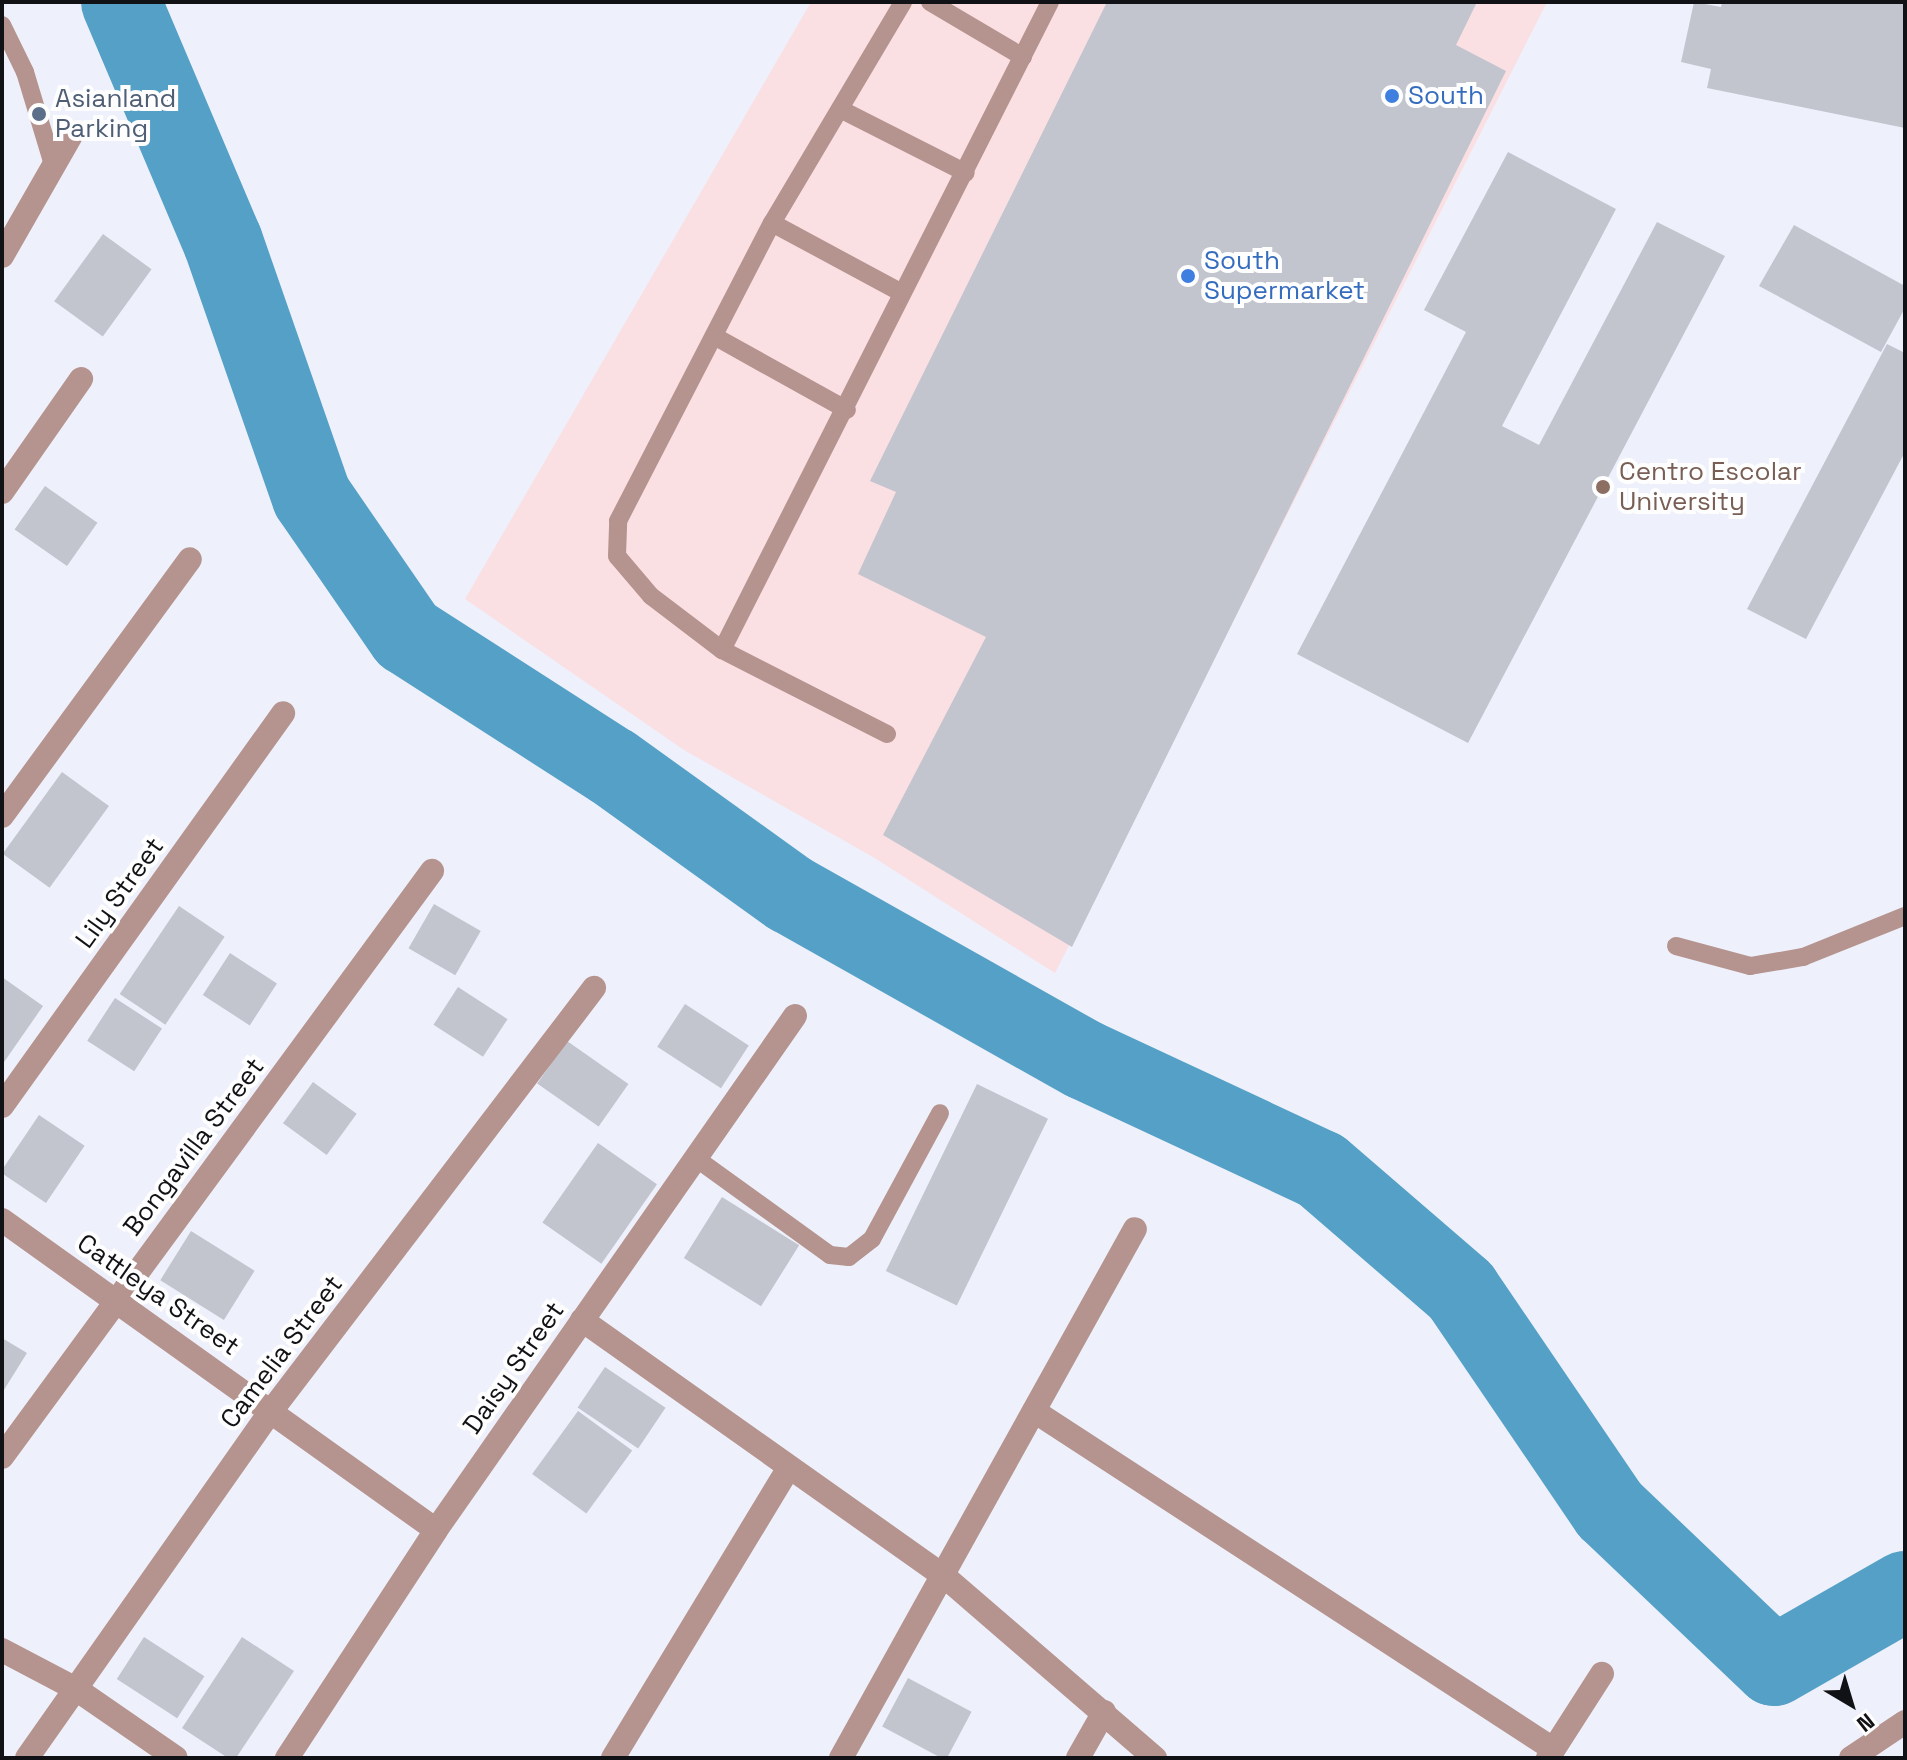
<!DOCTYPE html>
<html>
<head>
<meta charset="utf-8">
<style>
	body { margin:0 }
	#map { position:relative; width:1907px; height:1760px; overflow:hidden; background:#eef1fb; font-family:"Space Grotesk",sans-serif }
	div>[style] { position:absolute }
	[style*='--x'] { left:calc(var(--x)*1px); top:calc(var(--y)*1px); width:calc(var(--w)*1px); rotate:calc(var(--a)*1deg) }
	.commercial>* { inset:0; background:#fadfe3 }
	.river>* { height:80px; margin:-40px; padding:0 40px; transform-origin:40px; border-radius:40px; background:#55a0c6 }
	.building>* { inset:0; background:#c2c5ce; transform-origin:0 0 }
	.lane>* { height:18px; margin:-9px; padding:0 9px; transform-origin:9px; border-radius:9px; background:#b5938e }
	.street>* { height:24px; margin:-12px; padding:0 12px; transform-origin:12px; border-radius:12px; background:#b5938e }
	.dots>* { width:22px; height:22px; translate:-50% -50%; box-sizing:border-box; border:4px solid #fefefe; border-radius:50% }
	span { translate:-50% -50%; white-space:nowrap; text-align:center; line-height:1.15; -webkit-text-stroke:8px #fefefe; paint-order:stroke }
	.shop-label { font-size:26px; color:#366cbe }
	.left { translate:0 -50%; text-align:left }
	.service-label { font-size:26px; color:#4e5e75 }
	.education-label { font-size:26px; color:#785e54 }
	.street-label { font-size:26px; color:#111215 }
	.frame { position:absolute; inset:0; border:4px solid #111215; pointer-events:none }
	.north { position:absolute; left:1811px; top:1664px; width:80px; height:80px; -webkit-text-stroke:6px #fefefe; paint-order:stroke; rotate:142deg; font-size:22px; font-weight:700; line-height:32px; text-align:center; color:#111215 }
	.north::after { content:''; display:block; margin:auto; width:28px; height:36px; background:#111215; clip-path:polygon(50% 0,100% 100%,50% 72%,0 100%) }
</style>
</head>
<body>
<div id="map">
	<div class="commercial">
		<div style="clip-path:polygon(811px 2px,1547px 2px,1055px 973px,873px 857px,684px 750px,465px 599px)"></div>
	</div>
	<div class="river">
		<div style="--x:121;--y:2;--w:261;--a:67"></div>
		<div style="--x:223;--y:242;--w:270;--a:70.8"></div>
		<div style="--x:312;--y:497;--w:168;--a:55.5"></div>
		<div style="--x:407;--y:635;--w:245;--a:32.7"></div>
		<div style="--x:613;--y:767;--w:218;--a:35.7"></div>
		<div style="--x:790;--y:894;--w:338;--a:29.4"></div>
		<div style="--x:1085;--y:1060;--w:260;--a:25"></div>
		<div style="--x:1321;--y:1170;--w:185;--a:40.8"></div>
		<div style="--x:1461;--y:1291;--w:265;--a:55.8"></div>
		<div style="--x:1610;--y:1510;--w:226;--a:43.6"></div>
		<div style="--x:1774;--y:1666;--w:151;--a:-29.8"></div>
	</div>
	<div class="building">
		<div style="clip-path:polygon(1107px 2px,1477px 2px,1456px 45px,1506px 71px,1072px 947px,883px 835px,986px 637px,858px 574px,896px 492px,870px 481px)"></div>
		<div style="clip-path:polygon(1694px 2px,1721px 7px,1722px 2px,1905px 2px,1905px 128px,1707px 88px,1711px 69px,1681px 62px)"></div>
		<div style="clip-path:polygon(1508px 152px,1616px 209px,1502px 426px,1539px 445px,1657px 222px,1725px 256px,1468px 743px,1297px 654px,1466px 332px,1424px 310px)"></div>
		<div style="clip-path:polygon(1794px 225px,1905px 286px,1905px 308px,1881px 352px,1759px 286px)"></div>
		<div style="left:103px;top:234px;width:60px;height:83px;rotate:36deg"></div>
		<div style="clip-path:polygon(1887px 344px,1905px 353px,1905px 452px,1806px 639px,1747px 609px)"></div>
		<div style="left:45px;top:486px;width:64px;height:53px;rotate:35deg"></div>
		<div style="left:62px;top:772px;width:58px;height:101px;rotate:36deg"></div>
		<div style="left:434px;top:904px;width:54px;height:51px;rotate:30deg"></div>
		<div style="left:179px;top:906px;width:55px;height:106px;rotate:34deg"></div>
		<div style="left:230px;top:953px;width:56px;height:50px;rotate:33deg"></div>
		<div style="clip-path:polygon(2px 977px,43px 1006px,2px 1065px)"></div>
		<div style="left:458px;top:987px;width:59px;height:45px;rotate:33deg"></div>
		<div style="left:115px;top:998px;width:56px;height:51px;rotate:33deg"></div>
		<div style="left:685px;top:1004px;width:76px;height:51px;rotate:33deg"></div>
		<div style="left:567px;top:1041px;width:75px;height:52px;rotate:35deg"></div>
		<div style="left:313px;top:1082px;width:54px;height:51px;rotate:36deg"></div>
		<div style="left:977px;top:1084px;width:79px;height:208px;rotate:26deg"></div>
		<div style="left:39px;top:1115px;width:55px;height:69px;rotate:34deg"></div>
		<div style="left:598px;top:1143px;width:72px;height:97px;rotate:35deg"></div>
		<div style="left:722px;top:1197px;width:91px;height:72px;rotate:32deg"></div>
		<div style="left:191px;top:1231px;width:75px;height:58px;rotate:32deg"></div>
		<div style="clip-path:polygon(2px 1338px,27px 1353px,2px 1393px)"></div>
		<div style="left:605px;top:1367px;width:73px;height:49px;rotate:34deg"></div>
		<div style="left:578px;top:1411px;width:67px;height:78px;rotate:36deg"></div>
		<div style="left:144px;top:1637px;width:72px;height:50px;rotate:33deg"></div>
		<div style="clip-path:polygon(242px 1637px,294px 1671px,236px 1758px,228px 1758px,182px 1728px)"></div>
		<div style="left:908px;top:1678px;width:72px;height:55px;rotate:28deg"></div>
	</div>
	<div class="lane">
		<div style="--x:930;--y:2;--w:108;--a:30.6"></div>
		<div style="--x:2;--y:25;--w:52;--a:63.9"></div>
		<div style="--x:25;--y:72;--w:100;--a:73.2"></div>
		<div style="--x:840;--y:109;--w:141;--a:26.9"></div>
		<div style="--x:772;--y:223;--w:145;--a:28.3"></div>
		<div style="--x:714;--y:336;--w:152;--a:29.1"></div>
		<div style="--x:722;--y:650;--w:726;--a:-63.15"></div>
		<div style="--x:887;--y:734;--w:185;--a:-153"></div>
		<div style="--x:722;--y:650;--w:89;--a:-142.7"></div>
		<div style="--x:651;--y:596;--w:52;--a:-130.4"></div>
		<div style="--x:617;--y:556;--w:35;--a:-88"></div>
		<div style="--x:618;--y:521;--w:335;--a:-62.7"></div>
		<div style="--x:772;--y:223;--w:257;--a:-59.3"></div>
		<div style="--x:1676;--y:946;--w:77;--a:15.1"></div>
		<div style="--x:1750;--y:966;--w:54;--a:-9.6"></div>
		<div style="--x:1803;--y:957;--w:110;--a:-21.9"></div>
		<div style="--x:697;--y:1159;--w:164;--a:35.8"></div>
		<div style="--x:830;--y:1255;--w:19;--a:6"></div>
		<div style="--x:849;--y:1257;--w:29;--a:-38"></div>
		<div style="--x:872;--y:1239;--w:143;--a:-61.6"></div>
	</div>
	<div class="street">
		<div style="--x:2;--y:256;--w:141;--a:-60.2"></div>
		<div style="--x:2;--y:492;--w:138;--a:-55"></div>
		<div style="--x:2;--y:816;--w:318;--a:-53.8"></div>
		<div style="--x:2;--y:1106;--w:483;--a:-54.4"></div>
		<div style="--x:2;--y:1220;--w:533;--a:35.54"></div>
		<div style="--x:582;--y:1320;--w:443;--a:35.3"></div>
		<div style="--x:944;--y:1576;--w:279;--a:40.8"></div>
		<div style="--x:1034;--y:1411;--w:619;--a:33.07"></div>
		<div style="--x:2;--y:1457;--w:727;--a:-53.73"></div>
		<div style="--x:2;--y:1650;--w:84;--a:27.8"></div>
		<div style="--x:76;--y:1689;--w:121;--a:34.6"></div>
		<div style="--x:27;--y:1758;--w:426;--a:-54.9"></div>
		<div style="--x:272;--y:1410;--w:531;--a:-52.66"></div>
		<div style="--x:287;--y:1758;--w:272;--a:-56.8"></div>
		<div style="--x:436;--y:1530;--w:627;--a:-55.07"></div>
		<div style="--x:613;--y:1758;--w:338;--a:-58.8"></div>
		<div style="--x:841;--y:1758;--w:605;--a:-60.94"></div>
		<div style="--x:1078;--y:1758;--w:53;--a:-60.5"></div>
		<div style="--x:1548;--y:1758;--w:100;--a:-57.3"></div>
		<div style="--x:1851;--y:1758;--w:65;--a:-33.7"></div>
	</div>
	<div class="dots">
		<div style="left:1392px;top:96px;background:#3f7fe0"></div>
		<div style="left:39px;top:114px;background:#5c6f8a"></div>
		<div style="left:1188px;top:276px;background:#3f7fe0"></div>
		<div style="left:1603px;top:487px;background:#8d6e63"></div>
	</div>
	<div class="shop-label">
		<span class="left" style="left:1408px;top:96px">South</span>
		<span class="left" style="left:1204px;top:276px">South<br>Supermarket</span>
	</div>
	<div class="service-label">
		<span class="left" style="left:55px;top:114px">Asianland<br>Parking</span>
	</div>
	<div class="education-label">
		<span class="left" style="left:1619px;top:487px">Centro Escolar<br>University</span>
	</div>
	<div class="street-label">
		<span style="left:120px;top:893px;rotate:-54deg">Lily Street</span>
		<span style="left:194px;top:1147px;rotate:-53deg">Bongavilla Street</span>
		<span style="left:158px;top:1295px;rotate:35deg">Cattleya Street</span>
		<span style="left:282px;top:1352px;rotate:-53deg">Camelia Street</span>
		<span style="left:514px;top:1368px;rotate:-55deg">Daisy Street</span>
	</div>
	<div class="frame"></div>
	<div class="north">N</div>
</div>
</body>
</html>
